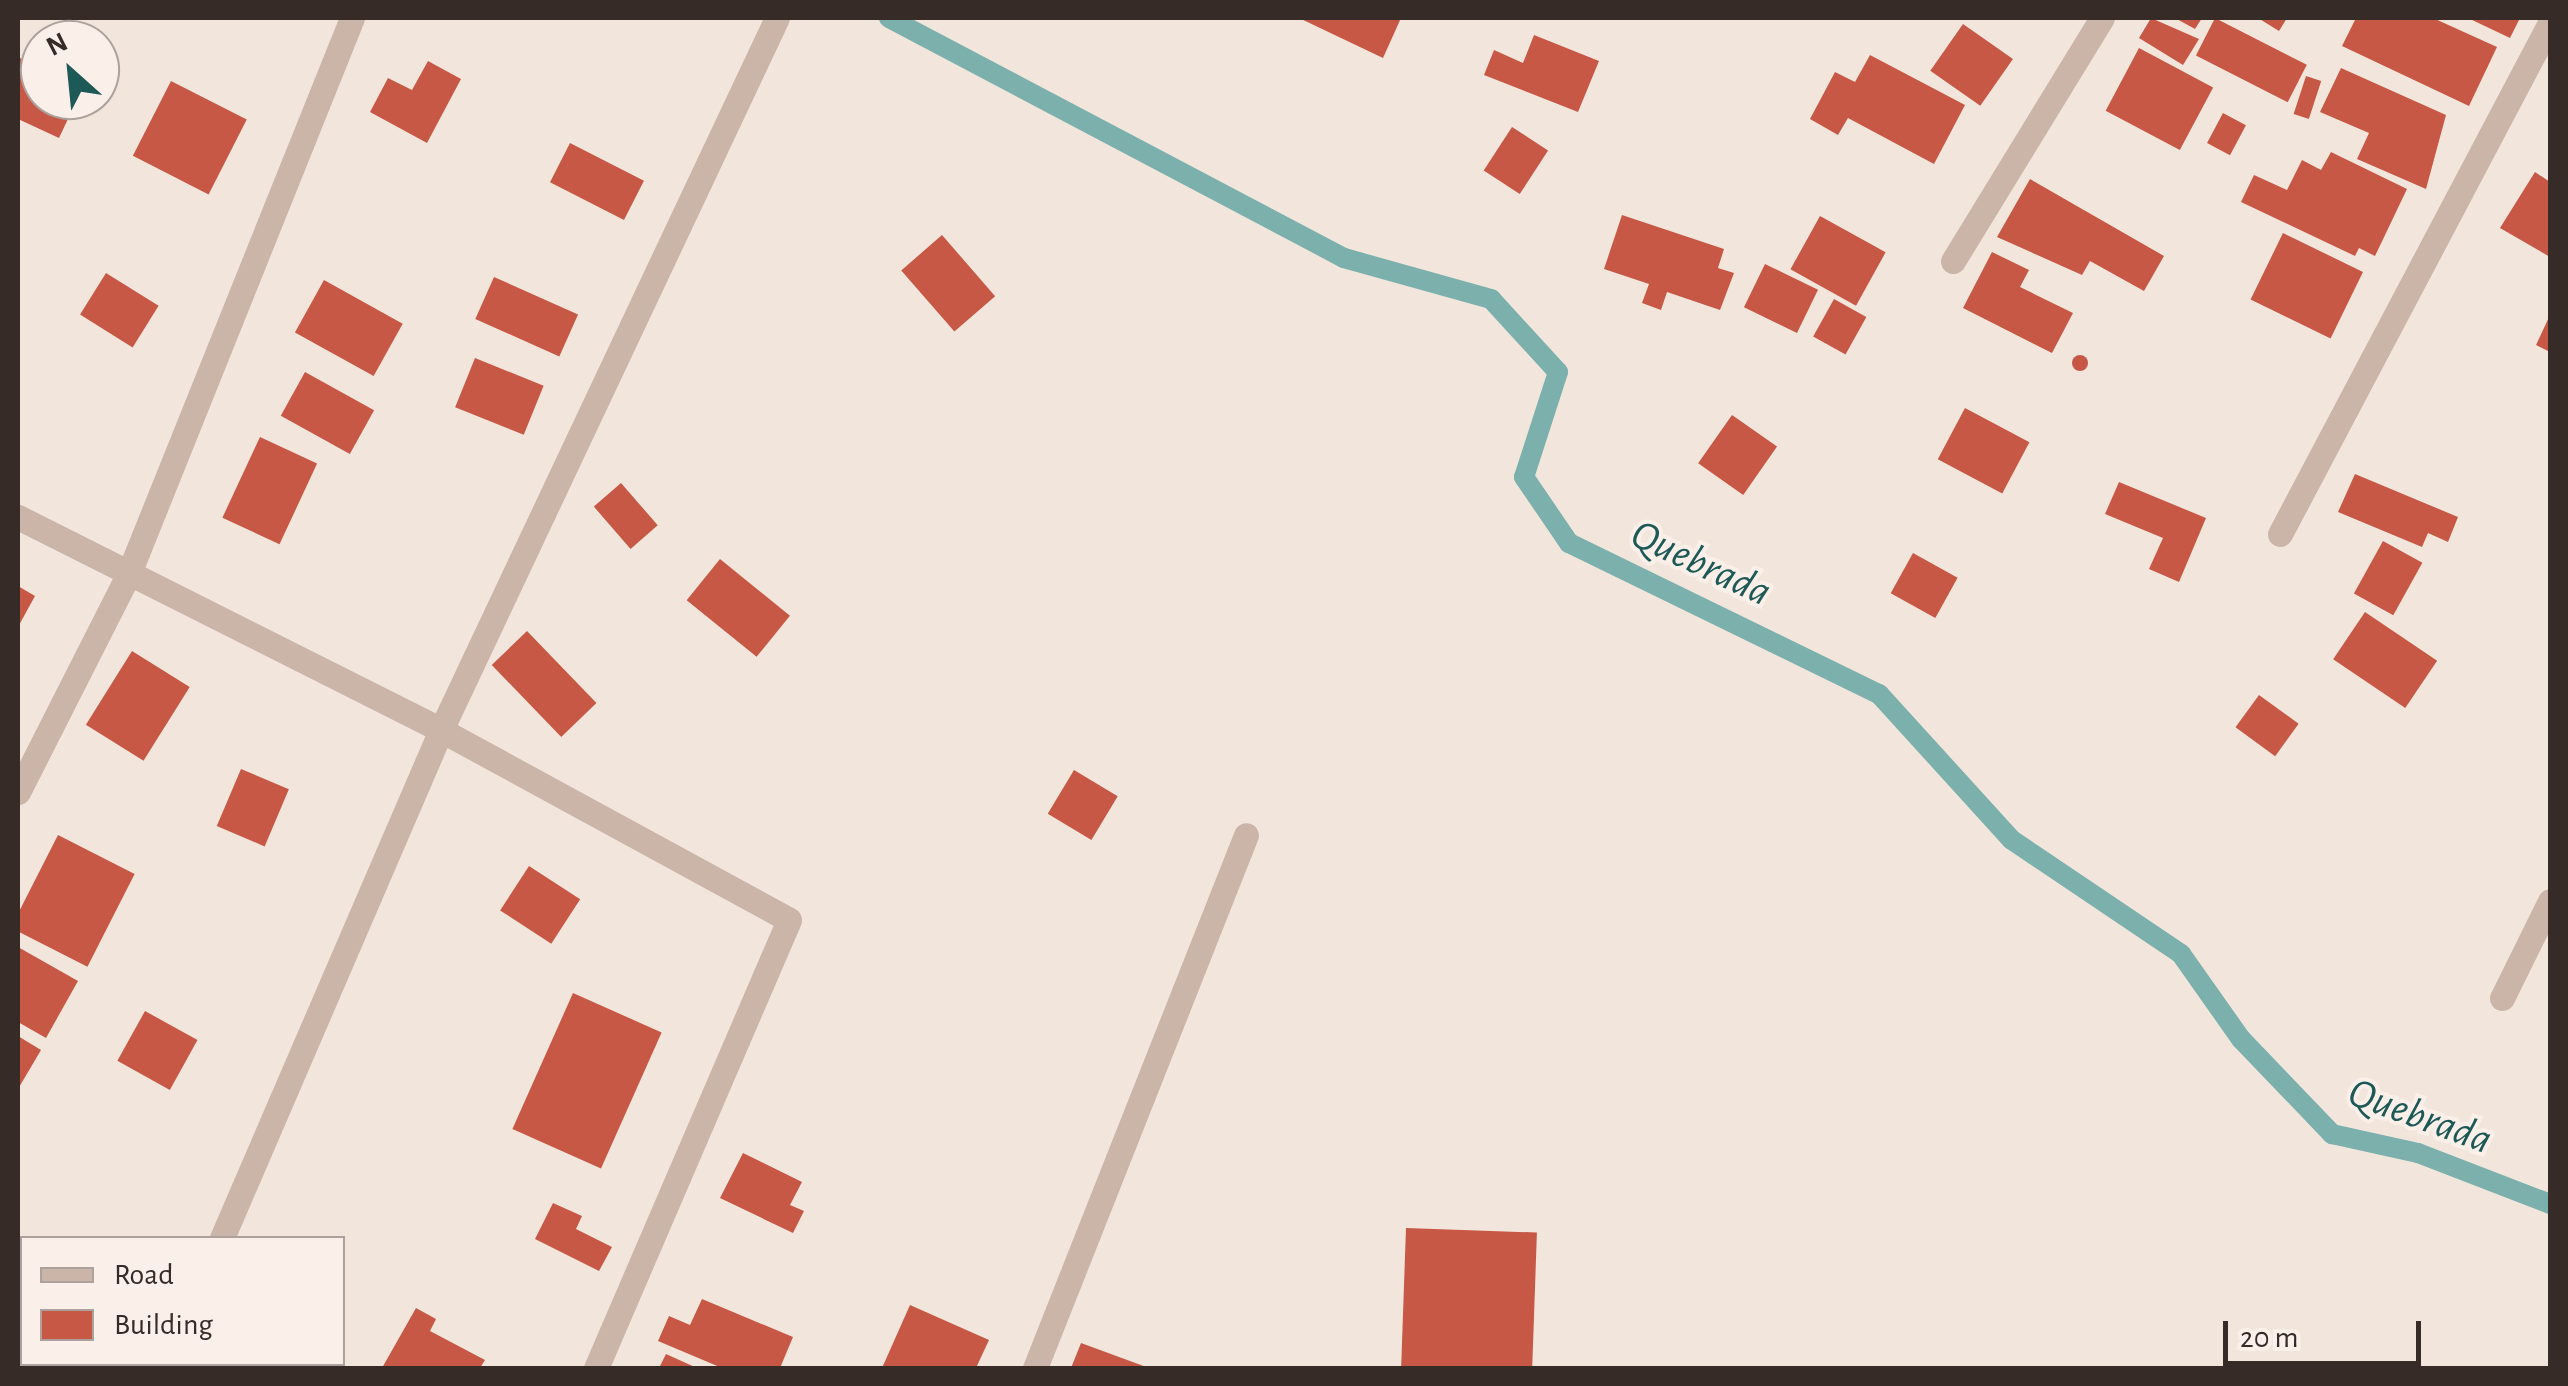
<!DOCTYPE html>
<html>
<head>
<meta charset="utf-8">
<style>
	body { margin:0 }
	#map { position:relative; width:2568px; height:1386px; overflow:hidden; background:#f2e6dc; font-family:"Alegreya Sans",sans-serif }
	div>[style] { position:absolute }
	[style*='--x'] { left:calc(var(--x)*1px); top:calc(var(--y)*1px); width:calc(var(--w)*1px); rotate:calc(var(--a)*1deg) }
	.stream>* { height:20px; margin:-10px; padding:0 10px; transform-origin:10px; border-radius:10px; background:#7bb0ad }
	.building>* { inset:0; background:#c75845; transform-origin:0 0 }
	.round { border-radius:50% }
	.minor>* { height:25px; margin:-12.5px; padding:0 12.5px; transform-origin:12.5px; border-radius:12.5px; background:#cbb4a8 }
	span { translate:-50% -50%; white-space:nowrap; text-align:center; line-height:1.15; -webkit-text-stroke:8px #faf0e9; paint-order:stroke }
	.water-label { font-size:42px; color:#1d5957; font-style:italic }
	.frame { position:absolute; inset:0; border:20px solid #372b28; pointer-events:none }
	.legend { position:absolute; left:20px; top:1236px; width:325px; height:130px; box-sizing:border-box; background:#faf0e9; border:2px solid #aca19c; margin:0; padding:12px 18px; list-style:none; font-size:30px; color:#372b28 }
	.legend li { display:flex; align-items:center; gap:20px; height:50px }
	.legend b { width:50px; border:2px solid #aca19c }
	.north { position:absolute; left:20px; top:20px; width:100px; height:100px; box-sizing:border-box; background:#faf0e9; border:2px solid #aca19c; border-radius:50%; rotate:333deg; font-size:28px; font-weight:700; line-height:40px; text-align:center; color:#372b28 }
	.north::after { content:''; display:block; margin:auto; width:35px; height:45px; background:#1d5957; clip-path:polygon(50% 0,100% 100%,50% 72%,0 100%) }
	.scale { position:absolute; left:2223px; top:1321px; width:198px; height:45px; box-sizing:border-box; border:5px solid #372b28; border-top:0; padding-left:12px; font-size:30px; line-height:35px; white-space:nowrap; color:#372b28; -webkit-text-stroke:8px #faf0e9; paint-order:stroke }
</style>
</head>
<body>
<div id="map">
	<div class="stream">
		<div style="--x:889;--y:18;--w:514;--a:27.81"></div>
		<div style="--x:1344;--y:258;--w:153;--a:15.6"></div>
		<div style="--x:1491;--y:299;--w:99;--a:47.5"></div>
		<div style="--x:1558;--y:372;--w:110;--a:107.9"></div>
		<div style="--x:1524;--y:477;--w:80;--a:55.7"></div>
		<div style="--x:1569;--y:543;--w:345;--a:26"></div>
		<div style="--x:1879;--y:694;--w:197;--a:47.7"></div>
		<div style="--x:2012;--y:840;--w:204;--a:34"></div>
		<div style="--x:2181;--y:954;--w:104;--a:54.8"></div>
		<div style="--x:2241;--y:1039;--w:132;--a:46.2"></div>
		<div style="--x:2332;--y:1134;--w:88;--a:12.5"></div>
		<div style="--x:2418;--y:1153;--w:142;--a:21.1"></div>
	</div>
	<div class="building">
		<div style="clip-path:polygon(1299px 18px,1401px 18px,1383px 58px)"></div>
		<div style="clip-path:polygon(2151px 18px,2199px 39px,2183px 65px,2139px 38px)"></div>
		<div style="clip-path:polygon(2175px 18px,2202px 18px,2195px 29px)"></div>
		<div style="left:2215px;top:18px;width:103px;height:42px;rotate:27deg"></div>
		<div style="clip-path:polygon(2258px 18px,2287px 18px,2279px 31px)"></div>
		<div style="clip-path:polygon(2356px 18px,2433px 18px,2497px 47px,2469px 106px,2342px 46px)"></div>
		<div style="clip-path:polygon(2468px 18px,2520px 18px,2510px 38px)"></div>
		<div style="left:1963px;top:24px;width:61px;height:57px;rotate:35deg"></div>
		<div style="clip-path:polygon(1534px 35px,1599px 61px,1578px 112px,1484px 75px,1494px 50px,1523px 63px)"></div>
		<div style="left:2139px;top:48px;width:84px;height:71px;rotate:28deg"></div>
		<div style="clip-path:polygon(1870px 55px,1965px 105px,1934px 164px,1848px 118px,1838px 135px,1810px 119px,1835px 72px,1855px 82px)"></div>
		<div style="clip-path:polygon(18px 57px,40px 68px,40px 100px,77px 100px,59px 138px,18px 119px)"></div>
		<div style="clip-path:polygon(428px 61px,461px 79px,427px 143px,370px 112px,388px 78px,412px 90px)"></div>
		<div style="clip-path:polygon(2341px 68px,2446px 115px,2426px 189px,2357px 159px,2369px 133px,2320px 112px)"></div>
		<div style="left:2306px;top:76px;width:16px;height:40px;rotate:18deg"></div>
		<div style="left:171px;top:81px;width:85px;height:84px;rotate:27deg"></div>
		<div style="left:2223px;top:113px;width:26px;height:34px;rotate:28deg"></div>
		<div style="left:1512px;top:127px;width:43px;height:52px;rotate:33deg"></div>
		<div style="left:570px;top:143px;width:83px;height:44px;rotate:27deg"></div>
		<div style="clip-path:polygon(2331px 152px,2407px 189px,2375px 256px,2359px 248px,2355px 256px,2241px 202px,2254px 175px,2287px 190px,2302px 160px,2321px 170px)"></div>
		<div style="clip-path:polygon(2535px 172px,2550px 182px,2550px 257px,2500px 228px)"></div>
		<div style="clip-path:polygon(2030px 179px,2164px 256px,2144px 291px,2090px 261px,2082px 275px,1997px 237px)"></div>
		<div style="clip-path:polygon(1622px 215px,1724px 249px,1718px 268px,1734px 273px,1720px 310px,1667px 292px,1661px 310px,1642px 303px,1649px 284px,1604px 269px)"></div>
		<div style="left:1820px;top:216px;width:75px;height:61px;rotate:29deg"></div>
		<div style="left:2283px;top:233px;width:89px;height:74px;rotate:26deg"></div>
		<div style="left:942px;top:235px;width:81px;height:54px;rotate:49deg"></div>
		<div style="clip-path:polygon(1992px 252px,2029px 270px,2020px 287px,2073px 313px,2052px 353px,1963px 308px)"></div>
		<div style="left:1765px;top:264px;width:59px;height:48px;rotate:26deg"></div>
		<div style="left:106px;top:273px;width:62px;height:49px;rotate:32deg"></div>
		<div style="left:494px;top:277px;width:92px;height:46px;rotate:24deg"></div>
		<div style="left:324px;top:280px;width:90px;height:60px;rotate:29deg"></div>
		<div style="left:1834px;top:299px;width:37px;height:43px;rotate:29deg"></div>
		<div style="clip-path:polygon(2550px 315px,2550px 352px,2536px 345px)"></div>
		<div class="round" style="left:2072px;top:355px;width:16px;height:16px"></div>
		<div style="left:475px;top:358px;width:74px;height:53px;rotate:22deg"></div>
		<div style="left:305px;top:372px;width:79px;height:50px;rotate:29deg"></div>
		<div style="left:1965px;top:408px;width:73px;height:58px;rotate:28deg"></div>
		<div style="left:1732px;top:415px;width:55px;height:59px;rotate:35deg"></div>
		<div style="left:260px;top:437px;width:63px;height:89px;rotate:25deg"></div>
		<div style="clip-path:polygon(2355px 474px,2458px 517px,2448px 542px,2428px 533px,2422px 547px,2338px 512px)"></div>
		<div style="clip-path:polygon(2119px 482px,2206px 518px,2179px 582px,2149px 569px,2163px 538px,2105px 514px)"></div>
		<div style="left:621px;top:483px;width:56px;height:36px;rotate:49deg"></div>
		<div style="left:2383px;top:541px;width:45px;height:60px;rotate:29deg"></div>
		<div style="left:1913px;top:553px;width:51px;height:46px;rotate:29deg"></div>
		<div style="left:720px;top:559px;width:90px;height:53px;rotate:39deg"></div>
		<div style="clip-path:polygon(18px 586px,35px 596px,18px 627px)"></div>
		<div style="left:2365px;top:612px;width:87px;height:57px;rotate:34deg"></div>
		<div style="left:527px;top:631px;width:100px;height:49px;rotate:46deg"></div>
		<div style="left:132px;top:651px;width:68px;height:87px;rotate:32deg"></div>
		<div style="left:2259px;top:695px;width:49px;height:40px;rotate:36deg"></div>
		<div style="left:241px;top:769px;width:52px;height:62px;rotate:23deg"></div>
		<div style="left:1074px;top:770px;width:51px;height:51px;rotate:31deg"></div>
		<div style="left:58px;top:835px;width:86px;height:104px;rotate:27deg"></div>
		<div style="left:529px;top:866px;width:61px;height:53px;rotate:33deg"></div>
		<div style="clip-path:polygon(18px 947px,78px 981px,46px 1038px,18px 1022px)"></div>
		<div style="left:573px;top:993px;width:97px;height:149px;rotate:24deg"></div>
		<div style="left:145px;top:1011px;width:60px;height:57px;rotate:29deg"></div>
		<div style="clip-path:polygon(18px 1036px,41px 1050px,18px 1089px)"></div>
		<div style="clip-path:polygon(743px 1153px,802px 1182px,790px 1205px,804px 1211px,793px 1233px,720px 1198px)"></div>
		<div style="clip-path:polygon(553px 1203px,582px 1216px,576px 1229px,612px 1247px,599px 1271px,535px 1239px)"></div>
		<div style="left:1406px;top:1228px;width:131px;height:140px;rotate:2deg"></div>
		<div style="clip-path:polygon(702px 1299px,793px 1337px,780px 1368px,722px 1368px,658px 1341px,669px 1316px,690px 1325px)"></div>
		<div style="clip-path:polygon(910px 1305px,989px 1340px,976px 1368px,882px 1368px)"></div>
		<div style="clip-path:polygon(18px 1308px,22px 1364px,109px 1368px,18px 1368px)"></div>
		<div style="clip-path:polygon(416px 1308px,436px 1319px,430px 1331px,485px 1360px,480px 1368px,382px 1368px)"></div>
		<div style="clip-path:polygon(1081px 1343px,1149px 1368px,1071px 1368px)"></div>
		<div style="clip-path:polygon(666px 1354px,697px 1368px,659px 1368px)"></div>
		<div style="clip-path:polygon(260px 1364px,285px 1364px,294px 1368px,257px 1368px)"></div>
	</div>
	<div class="minor">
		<div style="--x:1953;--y:261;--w:285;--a:-58.5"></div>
		<div style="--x:18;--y:517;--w:474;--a:26.7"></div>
		<div style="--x:441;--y:730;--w:396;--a:28.6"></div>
		<div style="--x:789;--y:920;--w:488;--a:113.3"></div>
		<div style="--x:2280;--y:534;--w:578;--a:-62.15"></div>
		<div style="--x:18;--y:792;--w:246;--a:-63.1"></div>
		<div style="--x:129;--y:573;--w:598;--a:-68.11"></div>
		<div style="--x:2502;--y:998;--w:108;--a:-63.7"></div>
		<div style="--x:222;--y:1238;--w:553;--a:-66.68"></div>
		<div style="--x:441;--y:730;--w:787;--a:-64.74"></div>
		<div style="--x:166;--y:1368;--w:4;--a:-63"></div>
		<div style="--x:1035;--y:1368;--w:573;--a:-68.4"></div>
	</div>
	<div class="water-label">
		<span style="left:1701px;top:563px;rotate:25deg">Quebrada</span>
		<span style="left:2420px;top:1116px;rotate:20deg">Quebrada</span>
	</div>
	<div class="frame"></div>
	<ul class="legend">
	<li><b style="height:12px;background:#cbb4a8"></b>Road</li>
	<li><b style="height:28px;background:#c75845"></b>Building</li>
	</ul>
	<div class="north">N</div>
	<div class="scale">20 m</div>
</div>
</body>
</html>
